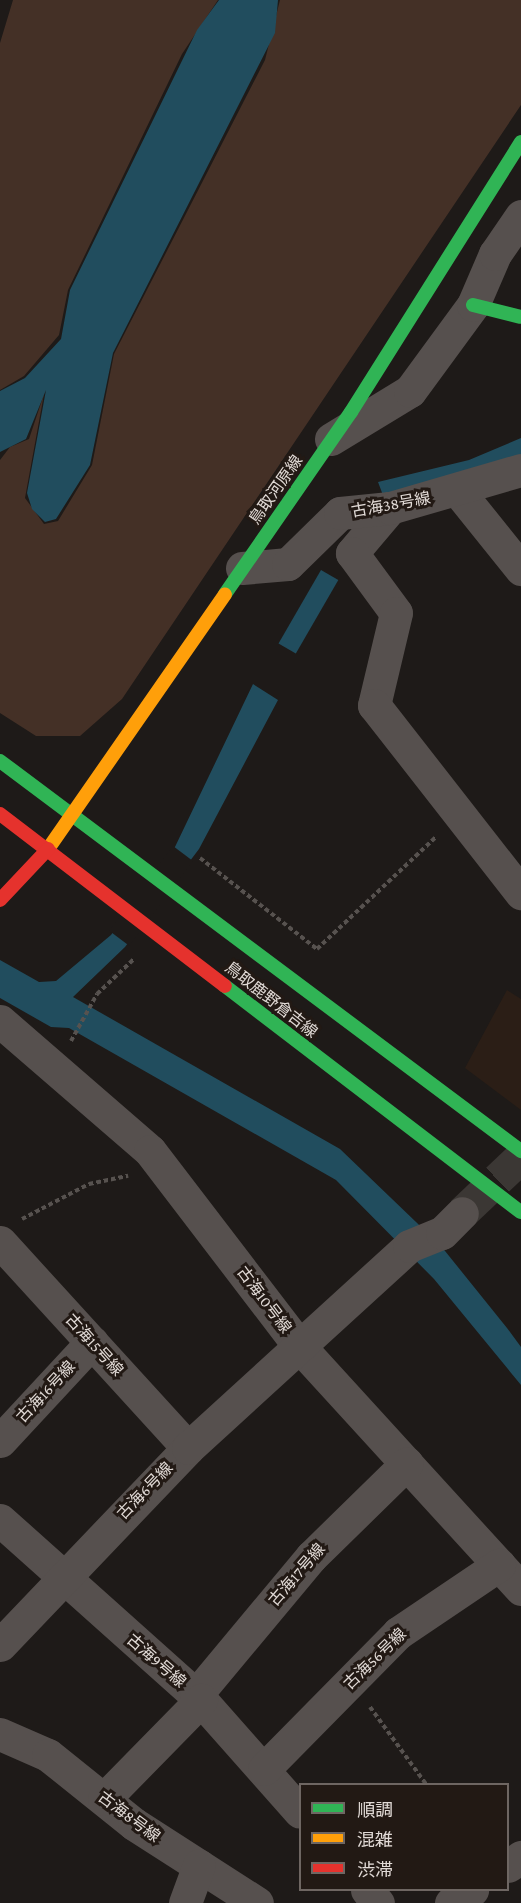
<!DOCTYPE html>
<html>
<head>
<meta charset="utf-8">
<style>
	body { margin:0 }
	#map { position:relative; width:521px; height:1903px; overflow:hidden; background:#1e1a18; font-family:"Crimson Pro","Noto Sans JP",serif }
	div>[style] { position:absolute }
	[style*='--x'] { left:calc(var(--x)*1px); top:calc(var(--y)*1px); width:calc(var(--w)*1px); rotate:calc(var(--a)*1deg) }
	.built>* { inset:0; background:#2b1e16 }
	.green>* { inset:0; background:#443026 }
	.water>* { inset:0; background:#214d5e; transform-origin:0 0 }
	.pier>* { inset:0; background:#1e1a18; transform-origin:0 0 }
	.street-tunnel>* { height:33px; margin-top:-16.5px; transform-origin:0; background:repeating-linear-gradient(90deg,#3b3734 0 33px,transparent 0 49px) }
	.path>* { height:4px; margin-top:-2px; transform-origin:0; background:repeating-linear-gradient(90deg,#57524f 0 4.5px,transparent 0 7.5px) }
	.street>* { height:33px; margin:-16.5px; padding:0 16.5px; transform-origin:16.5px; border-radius:16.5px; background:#56504e }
	.fast>* { height:14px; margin:-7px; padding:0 7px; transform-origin:7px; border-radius:7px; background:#30b455 }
	.slow>* { height:14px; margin:-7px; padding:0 7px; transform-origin:7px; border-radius:7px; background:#ff9f0a }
	.jam>* { height:14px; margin:-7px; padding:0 7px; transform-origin:7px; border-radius:7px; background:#e5322d }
	span { translate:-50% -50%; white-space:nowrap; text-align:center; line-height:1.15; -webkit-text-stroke:6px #221914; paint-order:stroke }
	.street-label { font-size:16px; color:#e1dad6 }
	.legend { position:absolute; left:299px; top:1783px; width:210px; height:108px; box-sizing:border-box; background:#221914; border:2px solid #6e6662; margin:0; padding:8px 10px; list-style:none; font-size:18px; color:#e1dad6 }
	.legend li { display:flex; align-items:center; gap:12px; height:30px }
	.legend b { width:30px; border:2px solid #6e6662 }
</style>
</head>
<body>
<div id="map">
	<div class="built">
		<div style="clip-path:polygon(507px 990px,521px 999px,521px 1110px,465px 1068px)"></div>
	</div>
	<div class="green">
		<div style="clip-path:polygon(13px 0,218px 0,182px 54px,68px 290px,59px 335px,24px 376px,0 390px,0 43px)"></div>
		<div style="clip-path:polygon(280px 0,521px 0,521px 105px,122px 699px,80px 736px,36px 736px,0 713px,0 460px,10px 447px,29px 439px,44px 394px,25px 498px,44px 524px,58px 521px,92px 465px,114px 354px,265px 60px)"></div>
	</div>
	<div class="water">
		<div style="clip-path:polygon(219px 0,278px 0,275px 33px,113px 353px,90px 465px,56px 519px,45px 522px,32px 509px,27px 493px,46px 390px,26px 439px,0 452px,0 391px,25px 378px,61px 339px,70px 290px,197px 30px)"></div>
		<div style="clip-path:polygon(521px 438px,521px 459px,384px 498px,378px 482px,469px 460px)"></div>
		<div style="left:321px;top:570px;width:20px;height:85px;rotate:30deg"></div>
		<div style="clip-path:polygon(253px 684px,278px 700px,199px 849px,125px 947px,73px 997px,340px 1149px,441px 1246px,507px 1328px,521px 1347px,521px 1385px,434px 1279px,336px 1180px,69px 1028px,51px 1027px,0 998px,0 960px,39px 982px,56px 981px,111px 935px,174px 849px)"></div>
	</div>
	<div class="pier">
		<div style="left:173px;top:846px;width:25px;height:106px;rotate:37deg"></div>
	</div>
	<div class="street-tunnel">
		<div style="--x:462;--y:1213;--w:81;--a:-43.5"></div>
	</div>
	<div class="path">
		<div style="--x:200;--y:858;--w:148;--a:37.9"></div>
		<div style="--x:317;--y:949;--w:163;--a:-43.3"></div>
		<div style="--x:71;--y:1041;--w:54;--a:-61"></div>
		<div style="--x:97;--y:994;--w:52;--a:-43.5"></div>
		<div style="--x:22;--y:1219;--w:76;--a:-27.6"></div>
		<div style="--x:89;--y:1184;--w:40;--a:-12"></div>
		<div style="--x:370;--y:1707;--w:95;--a:54"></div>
	</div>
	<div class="street">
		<div style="--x:331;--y:439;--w:92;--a:-31.3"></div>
		<div style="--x:410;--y:391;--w:107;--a:-53.8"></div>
		<div style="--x:473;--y:305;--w:56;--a:-66.7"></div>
		<div style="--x:495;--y:254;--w:46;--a:-55.6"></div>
		<div style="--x:459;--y:492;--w:99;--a:51.2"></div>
		<div style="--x:390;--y:508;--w:59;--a:130.2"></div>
		<div style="--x:352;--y:553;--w:74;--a:53.7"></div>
		<div style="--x:396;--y:613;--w:95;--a:103.4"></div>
		<div style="--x:374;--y:705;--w:239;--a:52"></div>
		<div style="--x:242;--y:568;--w:46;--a:-5"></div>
		<div style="--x:288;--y:564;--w:73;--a:-44.4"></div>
		<div style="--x:340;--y:513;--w:50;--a:-5.7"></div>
		<div style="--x:390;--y:508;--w:136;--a:-16.2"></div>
		<div style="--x:0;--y:1021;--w:198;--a:40.9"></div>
		<div style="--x:150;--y:1151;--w:245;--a:52.6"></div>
		<div style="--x:299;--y:1346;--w:329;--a:47.6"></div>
		<div style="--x:0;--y:1242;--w:279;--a:47.6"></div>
		<div style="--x:0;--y:1441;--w:135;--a:-47.1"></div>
		<div style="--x:0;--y:1520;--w:270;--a:41.8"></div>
		<div style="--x:201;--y:1700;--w:149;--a:48.5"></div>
		<div style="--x:0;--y:1645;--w:272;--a:-46.3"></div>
		<div style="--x:188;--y:1448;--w:299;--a:-42.4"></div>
		<div style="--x:409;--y:1246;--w:35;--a:-22"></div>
		<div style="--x:442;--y:1233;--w:28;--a:-45"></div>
		<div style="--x:196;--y:1695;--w:180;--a:-50.2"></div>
		<div style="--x:311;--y:1557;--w:134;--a:-44.4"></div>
		<div style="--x:0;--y:1734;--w:52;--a:23.6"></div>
		<div style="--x:48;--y:1755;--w:110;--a:38.7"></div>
		<div style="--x:134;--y:1824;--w:146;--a:32.7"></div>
		<div style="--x:264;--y:1769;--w:191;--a:-45.4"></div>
		<div style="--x:398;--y:1633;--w:122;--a:-34"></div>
		<div style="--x:104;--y:1799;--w:139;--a:-45.6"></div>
		<div style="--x:508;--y:1866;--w:16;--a:-35"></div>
		<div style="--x:367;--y:1890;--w:17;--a:50"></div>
		<div style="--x:185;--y:1903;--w:40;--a:-69.8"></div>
		<div style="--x:451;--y:1903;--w:25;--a:-32"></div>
	</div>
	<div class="fast">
		<div style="--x:473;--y:305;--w:49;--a:14"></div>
		<div style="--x:225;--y:594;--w:221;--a:-55.3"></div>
		<div style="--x:351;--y:412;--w:319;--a:-57.8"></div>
		<div style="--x:0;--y:761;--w:651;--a:36.82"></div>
		<div style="--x:225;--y:986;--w:372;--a:37.4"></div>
	</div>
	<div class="slow">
		<div style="--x:48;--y:849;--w:310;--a:-55.2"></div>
	</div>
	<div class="jam">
		<div style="--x:0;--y:814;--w:283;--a:37.4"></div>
		<div style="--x:0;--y:900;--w:70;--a:-46.7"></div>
	</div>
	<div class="street-label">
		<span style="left:276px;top:490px;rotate:-55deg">鳥取河原線</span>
		<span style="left:391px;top:505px;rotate:-10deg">古海38号線</span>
		<span style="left:271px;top:1000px;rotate:38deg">鳥取鹿野倉吉線</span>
		<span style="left:264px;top:1300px;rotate:53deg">古海10号線</span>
		<span style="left:94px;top:1345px;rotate:48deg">古海15号線</span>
		<span style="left:46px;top:1392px;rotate:-47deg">古海16号線</span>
		<span style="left:145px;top:1491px;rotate:-46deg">古海6号線</span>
		<span style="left:297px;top:1575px;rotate:-49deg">古海17号線</span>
		<span style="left:375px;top:1659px;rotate:-44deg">古海56号線</span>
		<span style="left:156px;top:1661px;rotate:41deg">古海9号線</span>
		<span style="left:129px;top:1817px;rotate:37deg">古海8号線</span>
	</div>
	<ul class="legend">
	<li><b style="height:8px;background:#30b455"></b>順調</li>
	<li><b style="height:8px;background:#ff9f0a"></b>混雑</li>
	<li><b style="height:8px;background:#e5322d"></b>渋滞</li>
	</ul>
</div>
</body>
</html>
